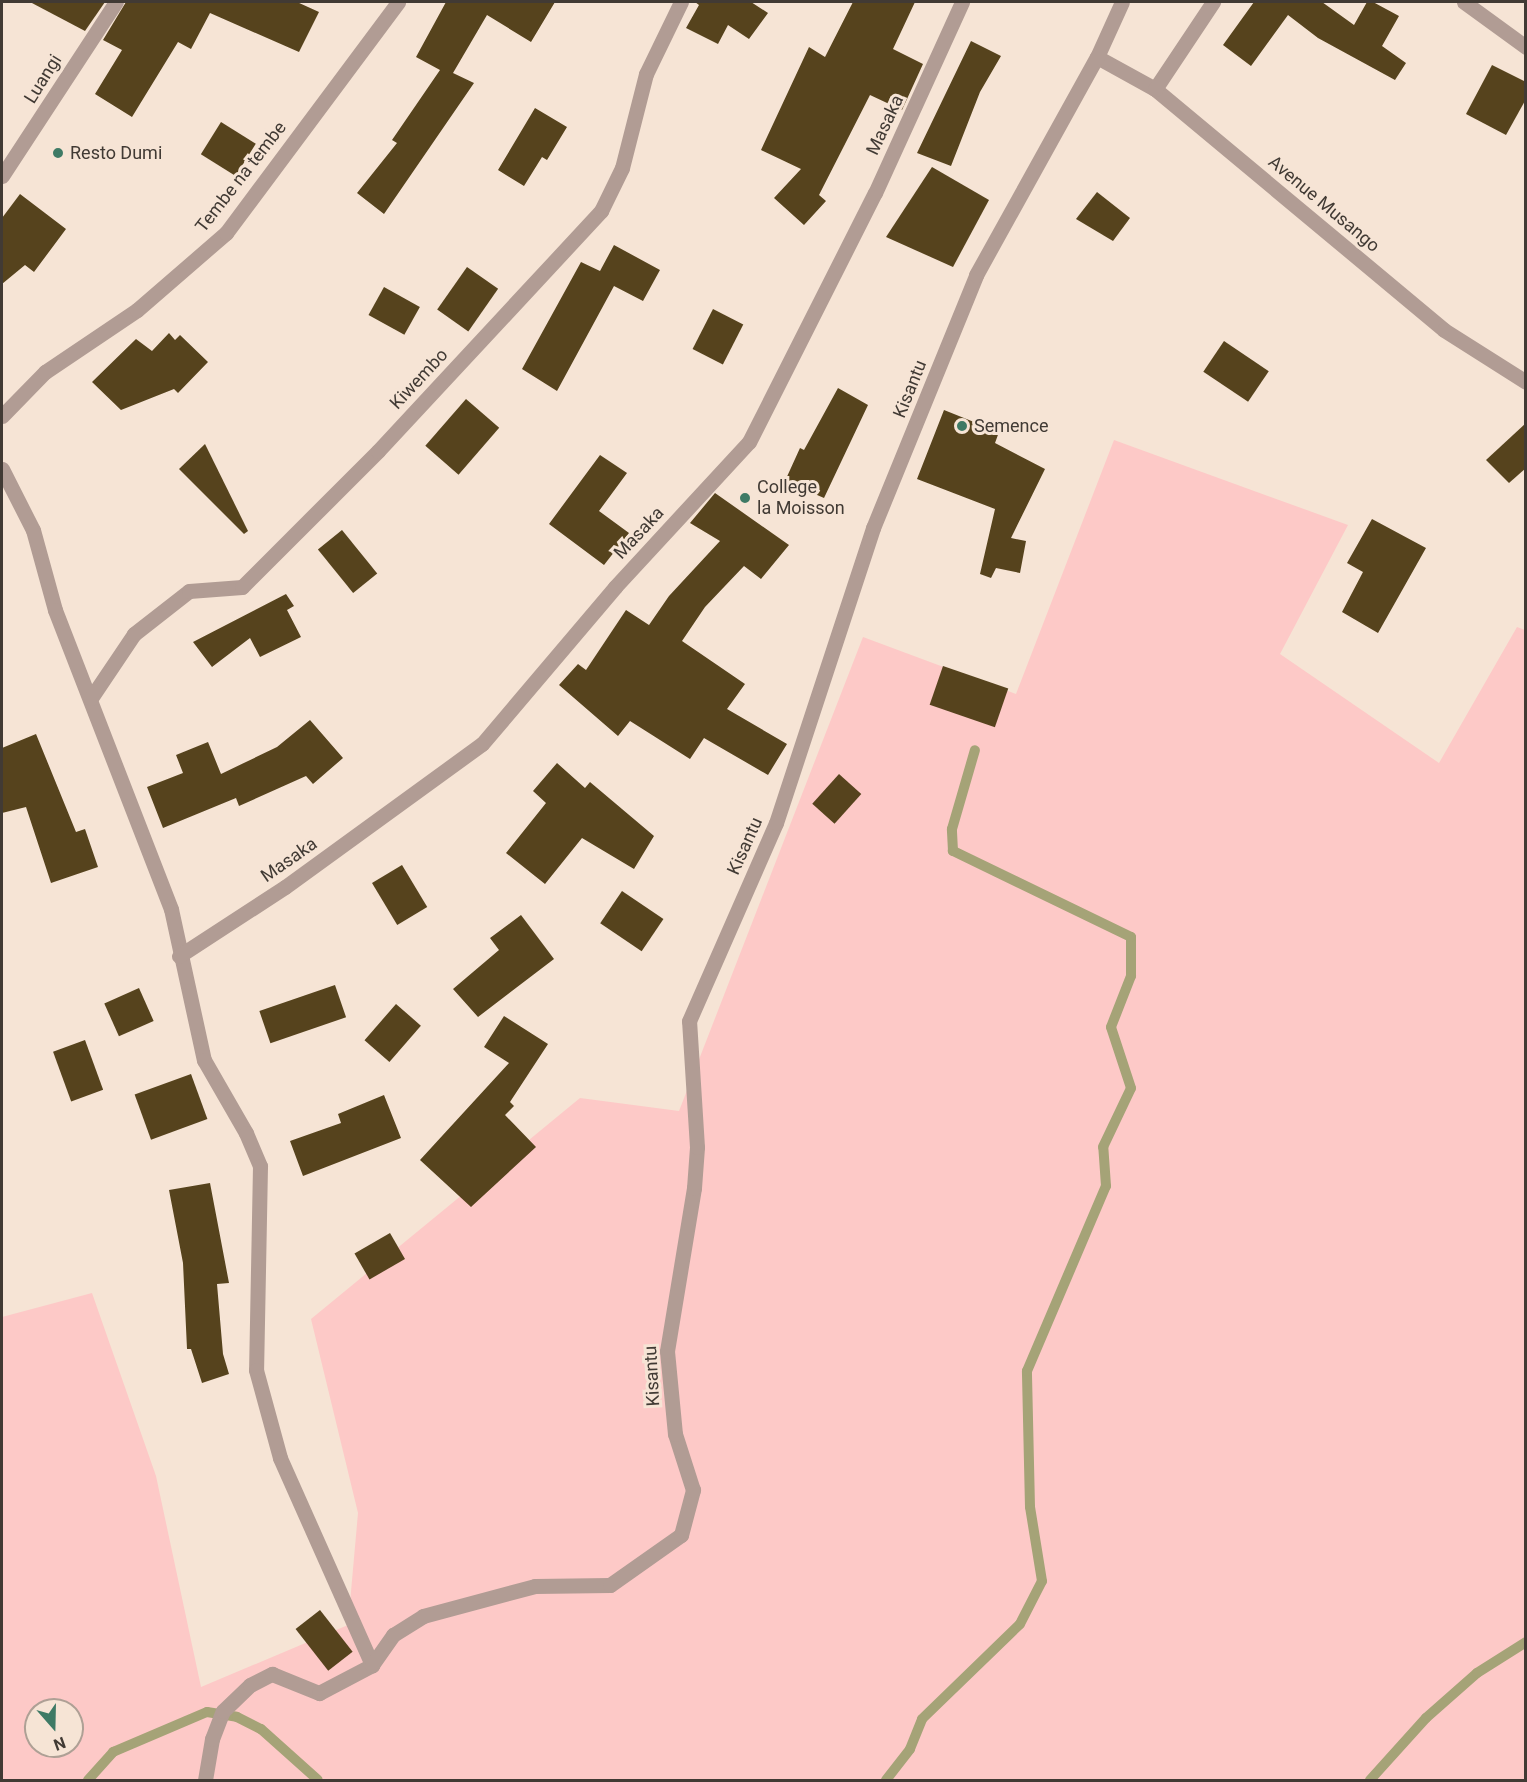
<!DOCTYPE html>
<html>
<head>
<meta charset="utf-8">
<style>
	body { margin:0 }
	#map { position:relative; width:1527px; height:1782px; overflow:hidden; background:#f6e4d5; font-family:Roboto,sans-serif }
	div>[style] { position:absolute }
	[style*='--x'] { left:calc(var(--x)*1px); top:calc(var(--y)*1px); width:calc(var(--w)*1px); rotate:calc(var(--a)*1deg) }
	.green>* { inset:0; background:#fdc9c7 }
	.stream>* { height:10px; margin:-5px; padding:0 5px; transform-origin:5px; border-radius:5px; background:#a5a377 }
	.building>* { inset:0; background:#56431d; transform-origin:0 0 }
	.minor>* { height:15px; margin:-7.5px; padding:0 7.5px; transform-origin:7.5px; border-radius:7.5px; background:#b19c94 }
	.dots>* { width:16px; height:16px; translate:-50% -50%; box-sizing:border-box; border:3px solid #f6e4d5; border-radius:50% }
	span { translate:-50% -50%; white-space:nowrap; text-align:center; line-height:1.15; -webkit-text-stroke:6px #f6e4d5; paint-order:stroke }
	.street-label { font-size:18px; color:#413a34 }
	.poi-label { font-size:18px; color:#413a34 }
	.left { translate:0 -50%; text-align:left }
	.frame { position:absolute; inset:0; border:3px solid #413a34; pointer-events:none }
	.north { position:absolute; left:24px; top:1698px; width:60px; height:60px; box-sizing:border-box; background:#f6e4d5; border:2px solid #aea095; border-radius:50%; rotate:160deg; font-size:16px; font-weight:700; line-height:24px; text-align:center; color:#413a34 }
	.north::after { content:''; display:block; margin:auto; width:21px; height:27px; background:#3e7a65; clip-path:polygon(50% 0,100% 100%,50% 72%,0 100%) }
</style>
</head>
<body>
<div id="map">
	<div class="green">
		<div style="clip-path:polygon(evenodd,1114px 440px,1348px 525px,1280px 654px,1439px 763px,1517px 627px,1525px 630px,1525px 1780px,2px 1780px,2px 1317px,92px 1293px,156px 1476px,201px 1687px,348px 1625px,358px 1513px,311px 1319px,580px 1098px,679px 1111px,863px 637px,1016px 694px,1114px 440px,36px 1710px,72px 1710px,72px 1746px,36px 1746px,36px 1710px)"></div>
	</div>
	<div class="stream">
		<div style="--x:88;--y:1780;--w:38;--a:-48"></div>
		<div style="--x:113;--y:1752;--w:102;--a:-23.1"></div>
		<div style="--x:207;--y:1712;--w:30;--a:9"></div>
		<div style="--x:237;--y:1717;--w:27;--a:27"></div>
		<div style="--x:261;--y:1729;--w:76;--a:41.8"></div>
		<div style="--x:886;--y:1780;--w:39;--a:-52"></div>
		<div style="--x:910;--y:1749;--w:32;--a:-68"></div>
		<div style="--x:922;--y:1719;--w:136;--a:-44.1"></div>
		<div style="--x:1020;--y:1624;--w:48;--a:-62.9"></div>
		<div style="--x:1042;--y:1581;--w:75;--a:-99.2"></div>
		<div style="--x:1030;--y:1507;--w:136;--a:-91.3"></div>
		<div style="--x:1027;--y:1371;--w:201;--a:-66.9"></div>
		<div style="--x:1106;--y:1186;--w:39;--a:-94"></div>
		<div style="--x:1103;--y:1147;--w:65;--a:-64.6"></div>
		<div style="--x:1131;--y:1088;--w:64;--a:-108.2"></div>
		<div style="--x:1111;--y:1027;--w:55;--a:-68.6"></div>
		<div style="--x:1131;--y:976;--w:39;--a:-90"></div>
		<div style="--x:1131;--y:937;--w:198;--a:-154.2"></div>
		<div style="--x:953;--y:851;--w:22;--a:-93"></div>
		<div style="--x:952;--y:829;--w:82;--a:-73.8"></div>
		<div style="--x:1370;--y:1780;--w:84;--a:-47.9"></div>
		<div style="--x:1426;--y:1718;--w:68;--a:-41.4"></div>
		<div style="--x:1477;--y:1673;--w:58;--a:-32.3"></div>
	</div>
	<div class="building">
		<div style="clip-path:polygon(30px 2px,105px 2px,85px 31px)"></div>
		<div style="clip-path:polygon(126px 2px,297px 2px,319px 12px,299px 52px,210px 13px,191px 49px,178px 42px,132px 117px,95px 94px,122px 50px,103px 40px)"></div>
		<div style="clip-path:polygon(446px 2px,555px 2px,531px 42px,487px 15px,453px 73px,474px 83px,384px 214px,357px 193px,397px 143px,392px 140px,440px 70px,416px 57px)"></div>
		<div style="clip-path:polygon(695px 2px,751px 2px,768px 13px,749px 39px,728px 25px,718px 44px,686px 28px,699px 5px)"></div>
		<div style="clip-path:polygon(853px 2px,915px 2px,893px 49px,923px 64px,902px 110px,870px 95px,819px 195px,826px 201px,804px 225px,774px 198px,801px 169px,761px 150px,809px 47px,825px 57px)"></div>
		<div style="clip-path:polygon(1254px 2px,1322px 2px,1354px 25px,1367px 2px,1373px 2px,1399px 16px,1382px 46px,1406px 63px,1395px 80px,1318px 38px,1288px 15px,1251px 66px,1223px 45px)"></div>
		<div style="clip-path:polygon(971px 41px,1001px 56px,980px 92px,951px 166px,917px 153px)"></div>
		<div style="clip-path:polygon(1492px 65px,1526px 82px,1526px 99px,1506px 135px,1466px 114px)"></div>
		<div style="clip-path:polygon(535px 108px,567px 127px,547px 160px,542px 157px,524px 186px,498px 170px)"></div>
		<div style="left:221px;top:122px;width:41px;height:38px;rotate:32deg"></div>
		<div style="clip-path:polygon(932px 167px,989px 200px,953px 267px,886px 237px)"></div>
		<div style="clip-path:polygon(1097px 192px,1130px 218px,1113px 241px,1076px 219px)"></div>
		<div style="clip-path:polygon(20px 194px,66px 229px,34px 272px,25px 265px,2px 284px,2px 218px)"></div>
		<div style="clip-path:polygon(614px 245px,660px 270px,643px 301px,614px 286px,557px 391px,522px 369px,581px 262px,600px 271px)"></div>
		<div style="left:467px;top:267px;width:38px;height:52px;rotate:35deg"></div>
		<div style="left:384px;top:287px;width:41px;height:32px;rotate:29deg"></div>
		<div style="left:713px;top:309px;width:34px;height:45px;rotate:27deg"></div>
		<div style="clip-path:polygon(169px 333px,175px 340px,180px 335px,208px 362px,178px 393px,174px 389px,121px 410px,92px 382px,136px 339px,152px 351px)"></div>
		<div style="left:1224px;top:341px;width:54px;height:37px;rotate:34deg"></div>
		<div style="clip-path:polygon(838px 388px,868px 405px,824px 498px,785px 481px,800px 448px,804px 450px)"></div>
		<div style="left:466px;top:399px;width:44px;height:62px;rotate:41deg"></div>
		<div style="clip-path:polygon(944px 410px,999px 432px,995px 443px,1045px 469px,1011px 538px,1026px 541px,1020px 573px,996px 568px,991px 578px,980px 574px,995px 509px,917px 479px)"></div>
		<div style="clip-path:polygon(1526px 423px,1526px 468px,1509px 483px,1486px 460px)"></div>
		<div style="clip-path:polygon(205px 444px,248px 531px,244px 534px,179px 469px)"></div>
		<div style="clip-path:polygon(600px 455px,627px 473px,599px 511px,629px 533px,604px 565px,549px 524px)"></div>
		<div style="clip-path:polygon(715px 493px,789px 545px,761px 579px,744px 566px,705px 607px,682px 641px,745px 684px,727px 709px,787px 744px,768px 775px,704px 738px,690px 759px,630px 721px,618px 736px,559px 685px,578px 664px,586px 670px,626px 610px,649px 625px,669px 596px,720px 541px,690px 523px)"></div>
		<div style="clip-path:polygon(1372px 519px,1426px 548px,1378px 633px,1342px 612px,1363px 572px,1347px 563px)"></div>
		<div style="left:342px;top:530px;width:56px;height:31px;rotate:51deg"></div>
		<div style="clip-path:polygon(286px 594px,294px 606px,287px 610px,301px 637px,260px 657px,250px 638px,212px 667px,193px 642px)"></div>
		<div style="left:943px;top:666px;width:69px;height:41px;rotate:19deg"></div>
		<div style="clip-path:polygon(310px 720px,343px 758px,313px 784px,306px 776px,239px 806px,236px 798px,163px 828px,147px 787px,183px 773px,176px 755px,208px 742px,221px 774px,277px 747px)"></div>
		<div style="clip-path:polygon(36px 734px,76px 832px,85px 829px,98px 867px,51px 883px,26px 807px,2px 813px,2px 748px)"></div>
		<div style="clip-path:polygon(557px 763px,585px 788px,590px 782px,654px 836px,634px 869px,582px 838px,545px 884px,506px 853px,546px 803px,533px 791px)"></div>
		<div style="left:839px;top:774px;width:30px;height:40px;rotate:42deg"></div>
		<div style="left:402px;top:865px;width:49px;height:35px;rotate:59deg"></div>
		<div style="left:622px;top:891px;width:50px;height:39px;rotate:34deg"></div>
		<div style="clip-path:polygon(521px 915px,554px 959px,478px 1017px,453px 989px,499px 950px,490px 938px)"></div>
		<div style="left:335px;top:985px;width:34px;height:80px;rotate:71deg"></div>
		<div style="left:139px;top:988px;width:36px;height:38px;rotate:66deg"></div>
		<div style="left:396px;top:1004px;width:33px;height:48px;rotate:41deg"></div>
		<div style="clip-path:polygon(504px 1016px,548px 1044px,510px 1102px,514px 1106px,505px 1115px,536px 1147px,471px 1207px,420px 1160px,509px 1063px,484px 1047px)"></div>
		<div style="left:85px;top:1040px;width:53px;height:34px;rotate:70deg"></div>
		<div style="left:191px;top:1074px;width:48px;height:60px;rotate:70deg"></div>
		<div style="clip-path:polygon(384px 1095px,401px 1138px,303px 1176px,290px 1141px,341px 1123px,338px 1114px)"></div>
		<div style="clip-path:polygon(210px 1183px,229px 1283px,217px 1284px,223px 1354px,229px 1374px,202px 1383px,191px 1349px,187px 1349px,183px 1263px,169px 1190px)"></div>
		<div style="left:390px;top:1233px;width:30px;height:41px;rotate:60deg"></div>
		<div style="left:320px;top:1610px;width:53px;height:31px;rotate:52deg"></div>
	</div>
	<div class="minor">
		<div style="--x:1464;--y:2;--w:77;--a:36"></div>
		<div style="--x:1097;--y:57;--w:66;--a:28.9"></div>
		<div style="--x:1155;--y:89;--w:376;--a:39.8"></div>
		<div style="--x:1444;--y:330;--w:97;--a:32.4"></div>
		<div style="--x:1155;--y:89;--w:105;--a:-56.3"></div>
		<div style="--x:2;--y:176;--w:208;--a:-56.8"></div>
		<div style="--x:2;--y:416;--w:62;--a:-45.7"></div>
		<div style="--x:45;--y:372;--w:111;--a:-34"></div>
		<div style="--x:137;--y:310;--w:118;--a:-40.9"></div>
		<div style="--x:226;--y:233;--w:288;--a:-53.3"></div>
		<div style="--x:2;--y:469;--w:68;--a:63.1"></div>
		<div style="--x:33;--y:530;--w:83;--a:74.6"></div>
		<div style="--x:55;--y:610;--w:321;--a:68.8"></div>
		<div style="--x:171;--y:909;--w:155;--a:77.7"></div>
		<div style="--x:204;--y:1060;--w:84;--a:60.1"></div>
		<div style="--x:246;--y:1133;--w:36;--a:67"></div>
		<div style="--x:260;--y:1166;--w:204;--a:91.1"></div>
		<div style="--x:256;--y:1370;--w:91;--a:74.7"></div>
		<div style="--x:280;--y:1458;--w:227;--a:66"></div>
		<div style="--x:91;--y:698;--w:77;--a:-56.1"></div>
		<div style="--x:134;--y:634;--w:70;--a:-38"></div>
		<div style="--x:189;--y:591;--w:53;--a:-4.3"></div>
		<div style="--x:242;--y:587;--w:192;--a:-45"></div>
		<div style="--x:378;--y:451;--w:328;--a:-47.1"></div>
		<div style="--x:601;--y:211;--w:48;--a:-64"></div>
		<div style="--x:622;--y:168;--w:97;--a:-75.7"></div>
		<div style="--x:646;--y:74;--w:80;--a:-64.1"></div>
		<div style="--x:179;--y:956;--w:126;--a:-33.1"></div>
		<div style="--x:285;--y:887;--w:243;--a:-36"></div>
		<div style="--x:482;--y:744;--w:206;--a:-49.7"></div>
		<div style="--x:615;--y:587;--w:197;--a:-47.3"></div>
		<div style="--x:749;--y:442;--w:279;--a:-63.2"></div>
		<div style="--x:875;--y:193;--w:210;--a:-65.5"></div>
		<div style="--x:205;--y:1780;--w:42;--a:-80.3"></div>
		<div style="--x:212;--y:1739;--w:30;--a:-69"></div>
		<div style="--x:223;--y:1711;--w:37;--a:-44"></div>
		<div style="--x:250;--y:1685;--w:25;--a:-27"></div>
		<div style="--x:272;--y:1674;--w:51;--a:22"></div>
		<div style="--x:319;--y:1693;--w:60;--a:-27.8"></div>
		<div style="--x:372;--y:1665;--w:37;--a:-55"></div>
		<div style="--x:393;--y:1635;--w:36;--a:-32"></div>
		<div style="--x:423;--y:1616;--w:116;--a:-15"></div>
		<div style="--x:535;--y:1586;--w:75;--a:-0.8"></div>
		<div style="--x:610;--y:1585;--w:87;--a:-35.2"></div>
		<div style="--x:681;--y:1535;--w:47;--a:-75.1"></div>
		<div style="--x:693;--y:1490;--w:59;--a:-107.8"></div>
		<div style="--x:675;--y:1434;--w:83;--a:-95.5"></div>
		<div style="--x:667;--y:1351;--w:165;--a:-80.6"></div>
		<div style="--x:694;--y:1188;--w:41;--a:-85.8"></div>
		<div style="--x:697;--y:1147;--w:126;--a:-93.6"></div>
		<div style="--x:689;--y:1021;--w:216;--a:-66.3"></div>
		<div style="--x:776;--y:823;--w:311;--a:-71.8"></div>
		<div style="--x:873;--y:528;--w:273;--a:-67.8"></div>
		<div style="--x:976;--y:275;--w:249;--a:-61"></div>
		<div style="--x:1097;--y:57;--w:60;--a:-65.6"></div>
	</div>
	<div class="dots">
		<div style="left:58px;top:153px;background:#3e7a65"></div>
		<div style="left:962px;top:426px;background:#3e7a65"></div>
		<div style="left:745px;top:498px;background:#3e7a65"></div>
	</div>
	<div class="street-label">
		<span style="left:43px;top:79px;rotate:-58deg">Luangi</span>
		<span style="left:885px;top:125px;rotate:-65deg">Masaka</span>
		<span style="left:241px;top:177px;rotate:-52deg">Tembe na tembe</span>
		<span style="left:1324px;top:204px;rotate:40deg">Avenue Musango</span>
		<span style="left:419px;top:379px;rotate:-47deg">Kiwembo</span>
		<span style="left:910px;top:389px;rotate:-68deg">Kisantu</span>
		<span style="left:639px;top:533px;rotate:-47deg">Masaka</span>
		<span style="left:745px;top:846px;rotate:-66deg">Kisantu</span>
		<span style="left:289px;top:860px;rotate:-35deg">Masaka</span>
		<span style="left:652px;top:1376px;rotate:-93deg">Kisantu</span>
	</div>
	<div class="poi-label">
		<span class="left" style="left:70px;top:153px">Resto Dumi</span>
		<span class="left" style="left:974px;top:426px">Semence</span>
		<span class="left" style="left:757px;top:498px">College<br>la Moisson</span>
	</div>
	<div class="frame"></div>
	<div class="north">N</div>
</div>
</body>
</html>
